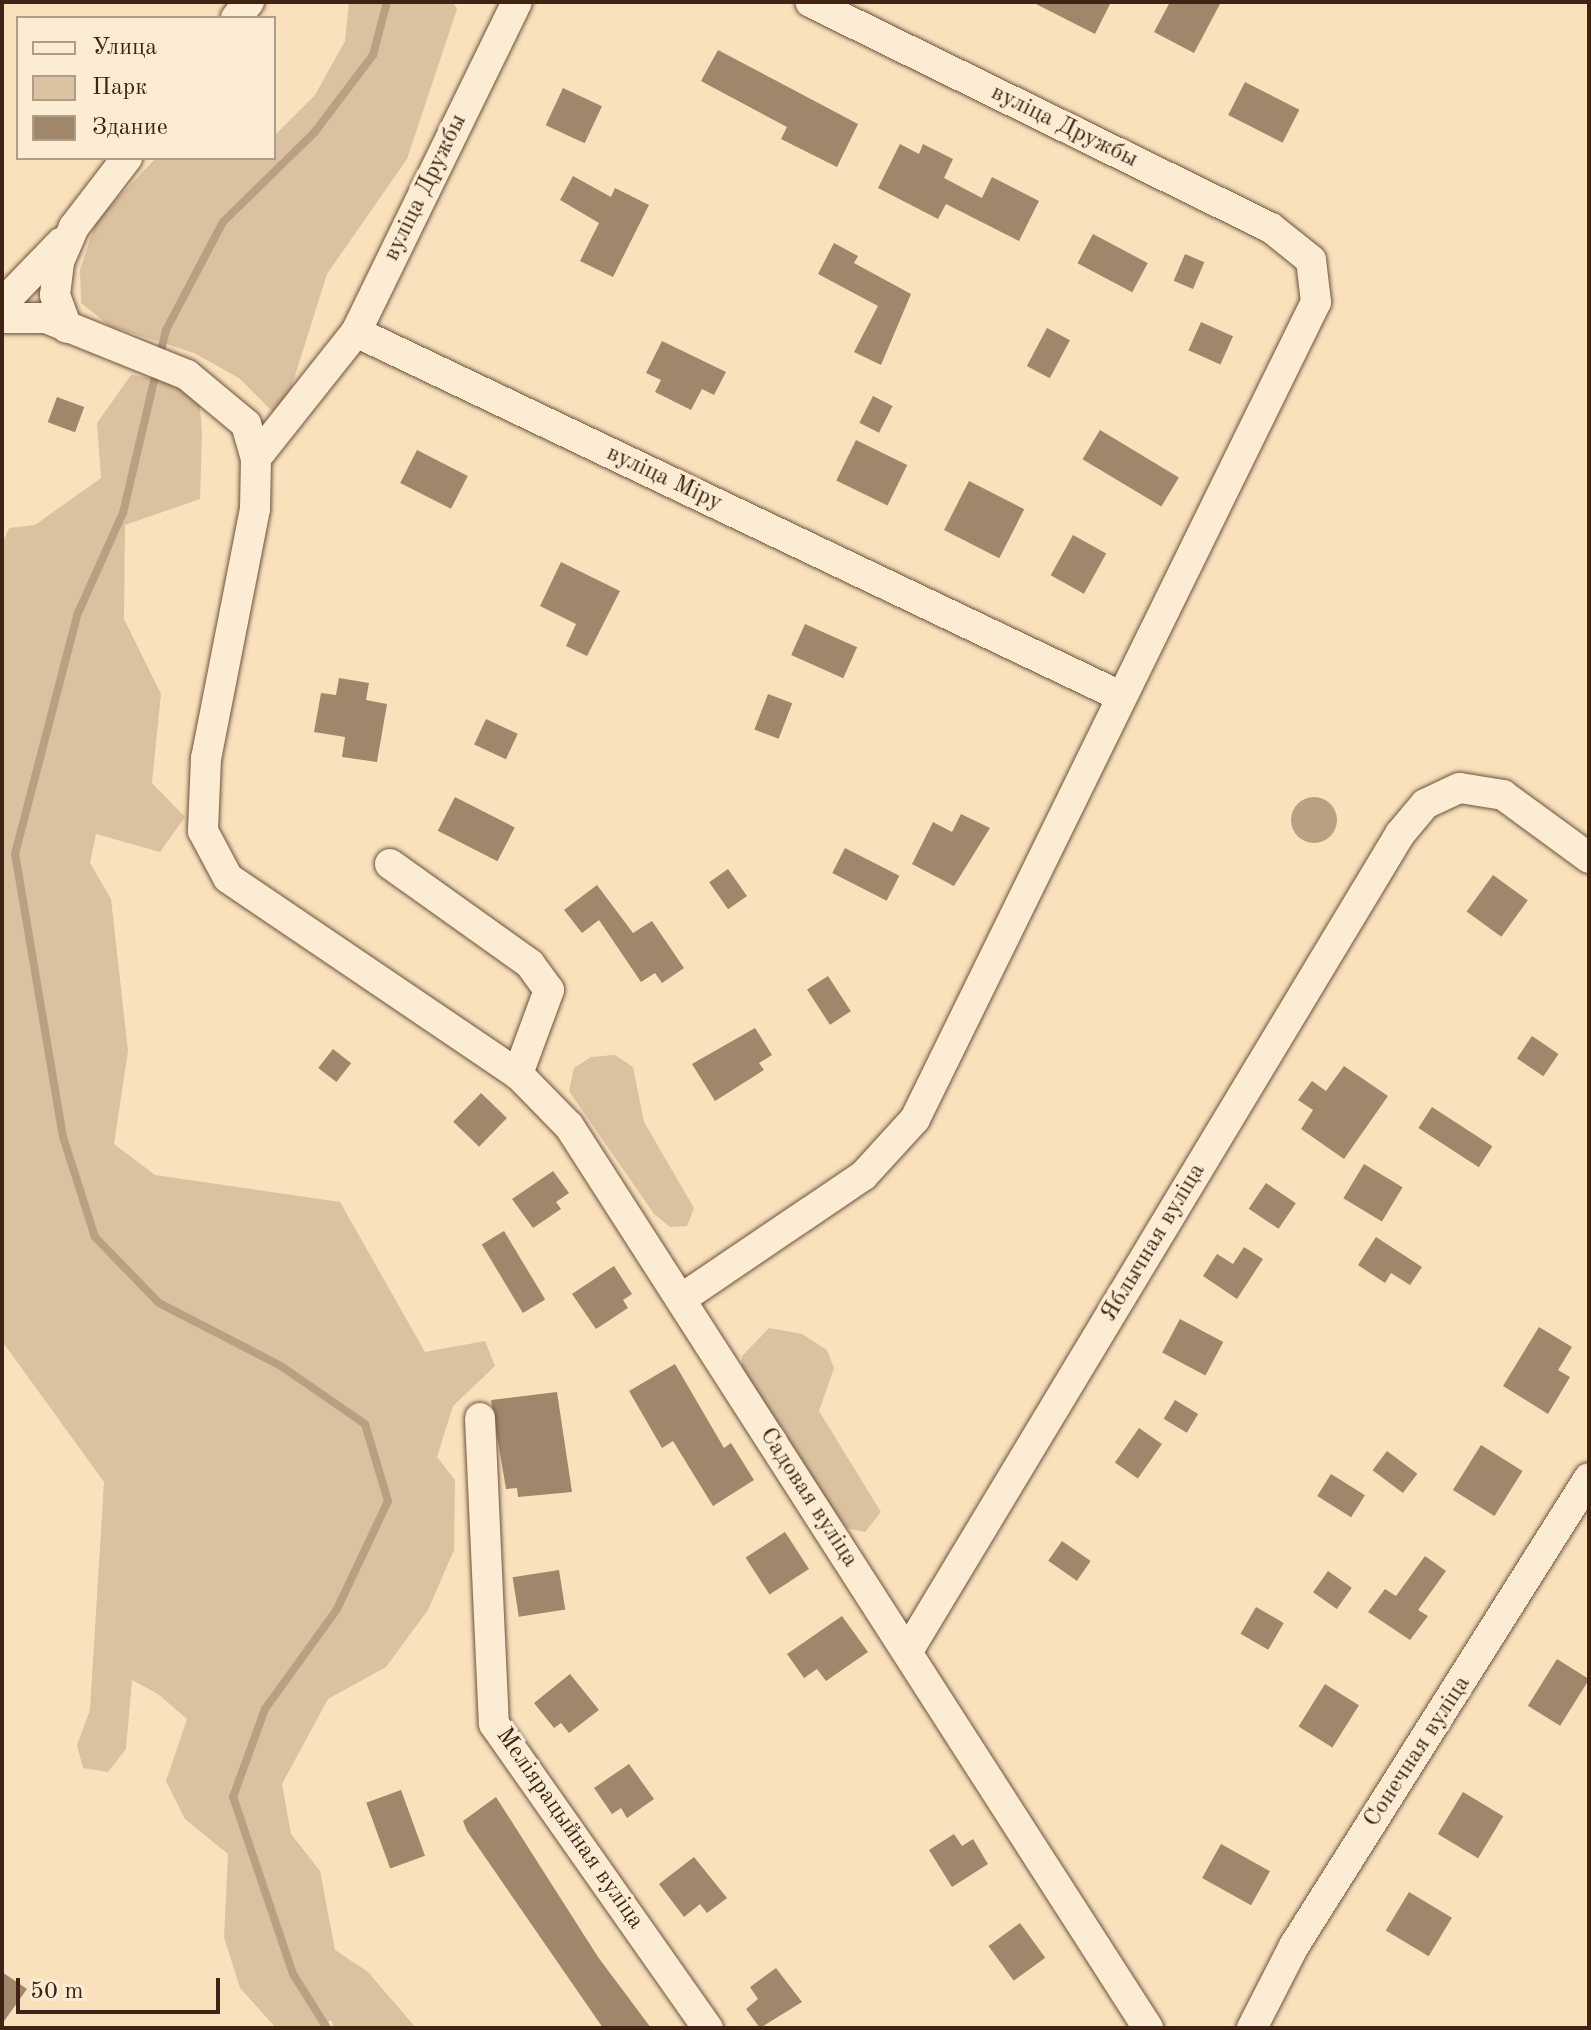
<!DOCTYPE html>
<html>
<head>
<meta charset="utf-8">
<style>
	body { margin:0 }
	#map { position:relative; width:1591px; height:2030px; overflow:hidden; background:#f9e1bb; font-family:"Old Standard TT",serif }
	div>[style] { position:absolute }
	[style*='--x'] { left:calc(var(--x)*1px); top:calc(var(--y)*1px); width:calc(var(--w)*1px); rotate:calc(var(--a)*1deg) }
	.green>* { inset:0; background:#dac19f }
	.water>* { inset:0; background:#baa083 }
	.round { border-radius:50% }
	.stream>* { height:8px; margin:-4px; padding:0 4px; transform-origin:4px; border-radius:4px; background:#baa083 }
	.building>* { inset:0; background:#a0866b; transform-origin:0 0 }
	.roads { filter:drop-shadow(0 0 2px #6e523e) drop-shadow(0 0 2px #6e523e) }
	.minor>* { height:30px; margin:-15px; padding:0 15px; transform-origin:15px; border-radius:15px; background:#fbecd3 }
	span { translate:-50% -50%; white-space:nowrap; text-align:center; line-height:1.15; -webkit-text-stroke:7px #fbecd3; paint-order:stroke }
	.street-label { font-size:24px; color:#402315 }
	.frame { position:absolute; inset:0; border:4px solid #402315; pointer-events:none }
	.legend { position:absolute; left:16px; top:16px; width:260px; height:144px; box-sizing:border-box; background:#fbecd3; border:2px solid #b09c87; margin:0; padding:10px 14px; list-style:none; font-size:24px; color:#402315 }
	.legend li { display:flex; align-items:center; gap:16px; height:40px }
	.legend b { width:40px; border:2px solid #b09c87 }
	.scale { position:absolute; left:16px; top:1978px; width:204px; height:36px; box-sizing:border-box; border:4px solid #402315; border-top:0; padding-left:10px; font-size:24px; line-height:28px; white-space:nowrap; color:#402315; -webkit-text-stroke:6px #fbecd3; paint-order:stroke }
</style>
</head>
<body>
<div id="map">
	<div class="green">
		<div style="clip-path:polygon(349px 2px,453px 2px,457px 9px,407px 159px,327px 274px,288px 398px,273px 412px,239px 378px,194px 353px,110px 326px,81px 303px,80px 270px,96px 221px,156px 158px,274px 158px,274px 136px,315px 95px,345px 41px)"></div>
		<div style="clip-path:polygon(131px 375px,176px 382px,199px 396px,202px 433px,200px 499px,125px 525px,124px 619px,161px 694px,152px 783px,185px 817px,160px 852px,96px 834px,90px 863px,111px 899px,128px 1051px,114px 1144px,155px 1175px,340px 1202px,425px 1352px,485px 1341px,495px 1366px,453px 1406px,437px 1457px,455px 1480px,454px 1550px,428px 1610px,386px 1667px,328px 1699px,282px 1784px,291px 1834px,320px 1871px,335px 1950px,368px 1972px,416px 2028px,334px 2028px,331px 2020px,321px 2028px,276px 2028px,240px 1988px,224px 1937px,228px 1854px,185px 1819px,166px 1781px,187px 1719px,158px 1694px,132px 1680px,126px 1749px,108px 1772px,83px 1768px,77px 1745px,90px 1710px,104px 1482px,2px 1341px,2px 545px,9px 528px,35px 525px,101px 478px,97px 423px)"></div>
		<div style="clip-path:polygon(615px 1055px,633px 1067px,644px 1122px,694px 1208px,687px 1226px,670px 1227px,654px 1214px,569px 1091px,574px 1068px,591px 1057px)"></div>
		<div style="clip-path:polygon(769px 1328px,802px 1334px,827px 1350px,834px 1368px,819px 1411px,881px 1512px,865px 1532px,847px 1528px,742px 1385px,742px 1356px)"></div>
	</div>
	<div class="water">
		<div class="round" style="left:1291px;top:797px;width:46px;height:46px"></div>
	</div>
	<div class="stream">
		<div style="--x:327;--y:2028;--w:64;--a:-122.2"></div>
		<div style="--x:293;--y:1974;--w:187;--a:-108.7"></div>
		<div style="--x:233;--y:1797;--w:94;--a:-70"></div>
		<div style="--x:265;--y:1709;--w:123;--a:-54.2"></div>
		<div style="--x:337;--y:1609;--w:119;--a:-64.7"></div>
		<div style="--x:388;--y:1501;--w:80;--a:-106.6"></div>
		<div style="--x:365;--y:1424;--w:102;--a:-145.4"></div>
		<div style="--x:281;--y:1366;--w:137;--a:-152.7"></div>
		<div style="--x:159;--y:1303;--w:92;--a:-134.1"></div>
		<div style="--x:95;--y:1237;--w:105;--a:-107.7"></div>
		<div style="--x:63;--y:1137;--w:287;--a:-99.6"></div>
		<div style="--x:15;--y:854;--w:249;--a:-75.4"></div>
		<div style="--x:78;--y:613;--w:110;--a:-65.8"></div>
		<div style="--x:123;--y:513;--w:188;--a:-76.8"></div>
		<div style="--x:166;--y:330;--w:122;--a:-62.2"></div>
		<div style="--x:223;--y:222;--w:127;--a:-44.4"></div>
		<div style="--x:314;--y:133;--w:98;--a:-52.9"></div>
		<div style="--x:373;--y:55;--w:55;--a:-75.2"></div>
	</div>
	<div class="building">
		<div style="clip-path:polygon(1032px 2px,1111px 2px,1095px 34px)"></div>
		<div style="clip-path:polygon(1170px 2px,1221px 2px,1194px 53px,1154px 32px)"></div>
		<div style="clip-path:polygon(718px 50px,858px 124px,837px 167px,781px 139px,787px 127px,701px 81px)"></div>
		<div style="left:1245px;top:82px;width:61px;height:37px;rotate:27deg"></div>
		<div style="left:563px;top:88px;width:43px;height:41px;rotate:25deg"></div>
		<div style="clip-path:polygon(900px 144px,919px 154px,923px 144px,953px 159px,944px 178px,982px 198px,992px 177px,1039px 201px,1019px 241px,946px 204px,938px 219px,878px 188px)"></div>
		<div style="clip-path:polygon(573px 176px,611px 197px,615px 188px,649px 205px,613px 277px,580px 261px,599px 223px,560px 200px)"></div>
		<div style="left:1093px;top:234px;width:62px;height:33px;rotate:28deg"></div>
		<div style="clip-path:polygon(834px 243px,858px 256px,854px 263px,911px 294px,881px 365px,854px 352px,878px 306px,818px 274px)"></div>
		<div style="left:1185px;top:254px;width:21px;height:29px;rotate:23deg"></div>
		<div style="left:1201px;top:322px;width:35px;height:31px;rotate:24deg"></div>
		<div style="left:1047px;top:328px;width:26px;height:43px;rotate:28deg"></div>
		<div style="clip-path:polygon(662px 341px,726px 372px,714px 395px,702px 389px,691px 410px,655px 392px,661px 380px,646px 373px)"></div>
		<div style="left:873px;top:396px;width:22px;height:30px;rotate:27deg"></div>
		<div style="left:57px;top:397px;width:29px;height:27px;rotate:20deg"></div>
		<div style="left:1100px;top:430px;width:92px;height:34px;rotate:31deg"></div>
		<div style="left:856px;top:440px;width:57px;height:45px;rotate:26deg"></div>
		<div style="left:417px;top:450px;width:57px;height:37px;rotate:27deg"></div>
		<div style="left:969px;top:481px;width:62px;height:55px;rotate:27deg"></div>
		<div style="left:1073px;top:535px;width:38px;height:46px;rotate:29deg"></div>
		<div style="clip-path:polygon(561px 562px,620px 591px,587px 656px,566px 646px,576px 624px,540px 606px)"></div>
		<div style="left:805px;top:624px;width:57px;height:34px;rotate:24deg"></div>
		<div style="clip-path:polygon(339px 678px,369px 683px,366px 700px,387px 704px,377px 762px,342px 757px,345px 737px,314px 732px,321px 693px,336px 695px)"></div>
		<div style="left:768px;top:694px;width:26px;height:38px;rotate:21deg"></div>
		<div style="left:486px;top:719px;width:35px;height:28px;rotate:25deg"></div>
		<div style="left:455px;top:797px;width:67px;height:38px;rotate:27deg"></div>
		<div style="clip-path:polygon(961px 814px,990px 828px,954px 886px,912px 864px,933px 822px,952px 832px)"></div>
		<div style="left:845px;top:848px;width:61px;height:28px;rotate:27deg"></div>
		<div style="left:728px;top:869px;width:33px;height:23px;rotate:55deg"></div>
		<div style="left:1493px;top:875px;width:43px;height:45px;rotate:36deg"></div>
		<div style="clip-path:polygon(597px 885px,633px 933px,652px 921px,684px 968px,662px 983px,655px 973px,641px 982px,599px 920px,582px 933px,564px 910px)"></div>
		<div style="left:828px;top:976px;width:42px;height:25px;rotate:57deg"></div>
		<div style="clip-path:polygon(755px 1028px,772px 1055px,759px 1063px,764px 1070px,715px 1101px,692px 1064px)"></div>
		<div style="left:1532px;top:1036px;width:32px;height:27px;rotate:34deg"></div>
		<div style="left:333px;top:1049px;width:23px;height:24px;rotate:38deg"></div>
		<div style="clip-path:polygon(1344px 1066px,1388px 1096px,1344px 1159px,1301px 1129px,1313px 1110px,1298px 1100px,1312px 1081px,1326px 1091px)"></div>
		<div style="left:481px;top:1093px;width:36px;height:40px;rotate:44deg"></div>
		<div style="left:1432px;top:1107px;width:72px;height:25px;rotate:33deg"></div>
		<div style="left:1364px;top:1164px;width:45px;height:40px;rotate:31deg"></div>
		<div style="clip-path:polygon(553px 1171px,569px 1193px,556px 1202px,561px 1209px,533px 1228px,512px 1199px)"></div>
		<div style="left:1266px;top:1183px;width:36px;height:31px;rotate:34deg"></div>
		<div style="left:504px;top:1231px;width:80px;height:26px;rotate:59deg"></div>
		<div style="clip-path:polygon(1376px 1237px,1422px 1267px,1410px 1285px,1391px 1273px,1385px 1283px,1358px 1265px)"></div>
		<div style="clip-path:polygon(1244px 1247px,1263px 1259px,1237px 1299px,1203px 1276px,1217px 1254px,1233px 1264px)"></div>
		<div style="clip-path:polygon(614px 1266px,632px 1294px,623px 1300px,628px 1308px,596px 1329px,572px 1294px)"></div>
		<div style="left:1180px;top:1319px;width:49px;height:38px;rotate:28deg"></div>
		<div style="clip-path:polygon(1539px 1327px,1572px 1347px,1558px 1370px,1570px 1377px,1548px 1414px,1503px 1386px)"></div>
		<div style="clip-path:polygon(675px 1364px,724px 1448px,731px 1443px,754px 1480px,713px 1506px,673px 1441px,662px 1448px,629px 1391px)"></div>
		<div style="clip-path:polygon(557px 1392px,572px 1492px,518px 1497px,517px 1488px,506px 1489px,491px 1400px)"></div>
		<div style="left:1175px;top:1400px;width:27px;height:22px;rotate:31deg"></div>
		<div style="left:1139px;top:1428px;width:28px;height:42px;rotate:35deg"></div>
		<div style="left:1481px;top:1445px;width:49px;height:53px;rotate:32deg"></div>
		<div style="left:1387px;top:1451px;width:38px;height:24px;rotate:37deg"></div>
		<div style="left:1331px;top:1474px;width:40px;height:26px;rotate:32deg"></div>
		<div style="left:785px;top:1532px;width:44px;height:47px;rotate:57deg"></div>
		<div style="left:1062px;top:1541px;width:35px;height:24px;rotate:35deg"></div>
		<div style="clip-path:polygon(1425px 1556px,1446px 1571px,1418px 1610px,1428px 1616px,1410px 1640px,1368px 1612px,1385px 1589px,1396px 1596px)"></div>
		<div style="left:559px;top:1570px;width:40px;height:47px;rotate:81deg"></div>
		<div style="left:1328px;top:1571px;width:29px;height:26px;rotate:35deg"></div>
		<div style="left:1256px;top:1607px;width:32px;height:31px;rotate:30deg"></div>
		<div style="clip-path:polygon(842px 1616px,868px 1652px,826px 1681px,817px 1669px,804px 1678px,787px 1654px)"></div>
		<div style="left:1557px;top:1659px;width:38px;height:55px;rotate:32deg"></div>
		<div style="clip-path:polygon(570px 1674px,599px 1710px,569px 1733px,561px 1723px,554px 1728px,534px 1703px)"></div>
		<div style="left:1325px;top:1684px;width:40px;height:50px;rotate:32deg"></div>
		<div style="clip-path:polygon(629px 1764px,654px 1799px,627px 1818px,621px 1808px,612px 1814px,594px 1788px)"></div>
		<div style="left:401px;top:1790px;width:70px;height:37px;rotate:70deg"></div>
		<div style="left:1463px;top:1792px;width:47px;height:49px;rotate:31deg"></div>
		<div style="clip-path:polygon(496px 1797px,598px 1957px,651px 2028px,603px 2028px,467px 1831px,463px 1821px)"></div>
		<div style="clip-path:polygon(954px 1834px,962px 1846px,973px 1839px,988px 1864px,952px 1887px,929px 1850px)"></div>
		<div style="left:1221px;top:1844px;width:56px;height:39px;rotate:29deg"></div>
		<div style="clip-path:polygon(694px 1857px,727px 1898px,707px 1913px,700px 1904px,684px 1917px,659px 1884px)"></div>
		<div style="left:1409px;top:1892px;width:50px;height:45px;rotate:31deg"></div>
		<div style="left:1020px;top:1923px;width:43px;height:39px;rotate:54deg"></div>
		<div style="clip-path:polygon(776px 1968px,802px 2002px,760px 2028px,746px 2009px,758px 1999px,750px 1987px)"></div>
		<div style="clip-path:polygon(2px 1972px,27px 1989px,2px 2024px)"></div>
	</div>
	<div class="roads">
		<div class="minor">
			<div style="--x:236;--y:18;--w:21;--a:-51"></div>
			<div style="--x:2;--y:304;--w:85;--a:-46"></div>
			<div style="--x:2;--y:318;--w:44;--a:0"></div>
			<div style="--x:46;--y:318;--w:152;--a:22"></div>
			<div style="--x:187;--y:375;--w:77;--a:39.7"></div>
			<div style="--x:246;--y:424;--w:35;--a:74"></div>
			<div style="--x:256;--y:458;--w:51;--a:91.1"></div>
			<div style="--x:255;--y:509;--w:254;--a:101.1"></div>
			<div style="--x:206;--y:758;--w:73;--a:92.4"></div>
			<div style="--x:203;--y:831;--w:53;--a:62"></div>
			<div style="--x:228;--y:878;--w:350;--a:34.1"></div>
			<div style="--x:518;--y:1074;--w:73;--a:45.6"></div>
			<div style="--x:569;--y:1126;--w:1072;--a:57.3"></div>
			<div style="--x:67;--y:328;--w:35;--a:-110"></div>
			<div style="--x:55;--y:295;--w:33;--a:-83"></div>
			<div style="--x:59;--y:262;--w:38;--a:-67"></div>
			<div style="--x:74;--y:227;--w:87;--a:-52.5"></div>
			<div style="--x:356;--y:332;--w:367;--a:-64"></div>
			<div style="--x:256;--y:458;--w:161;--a:-51.6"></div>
			<div style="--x:356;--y:332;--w:844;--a:25.47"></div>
			<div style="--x:390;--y:864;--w:172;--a:35.5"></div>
			<div style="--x:530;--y:964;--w:32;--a:54"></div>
			<div style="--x:549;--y:990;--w:90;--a:110.3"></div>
			<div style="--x:681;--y:1299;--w:220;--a:-34.1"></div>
			<div style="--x:863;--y:1176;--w:77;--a:-47.6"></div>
			<div style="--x:915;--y:1119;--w:910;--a:-63.86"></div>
			<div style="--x:1316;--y:302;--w:42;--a:-96.8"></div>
			<div style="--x:1311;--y:260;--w:51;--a:-141.3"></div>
			<div style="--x:1271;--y:228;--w:513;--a:-153.88"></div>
			<div style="--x:480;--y:1418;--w:306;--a:87.4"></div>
			<div style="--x:494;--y:1724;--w:372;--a:54.9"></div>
			<div style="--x:908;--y:1651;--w:954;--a:-58.94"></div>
			<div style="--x:1400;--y:834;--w:39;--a:-50"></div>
			<div style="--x:1425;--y:804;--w:38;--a:-25"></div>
			<div style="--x:1460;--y:788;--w:44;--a:9.2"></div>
			<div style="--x:1503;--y:795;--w:107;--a:36.2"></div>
			<div style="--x:1252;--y:2028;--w:92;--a:-62.9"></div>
			<div style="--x:1294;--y:1946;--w:553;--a:-57.78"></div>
		</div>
	</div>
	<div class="street-label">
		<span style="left:1064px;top:127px;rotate:26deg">вуліца Дружбы</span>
		<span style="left:426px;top:188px;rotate:-64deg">вуліца Дружбы</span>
		<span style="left:664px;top:479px;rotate:25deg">вуліца Міру</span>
		<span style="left:1154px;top:1243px;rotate:-59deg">Яблычная вуліца</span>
		<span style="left:808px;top:1498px;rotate:57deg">Садовая вуліца</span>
		<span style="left:1418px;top:1752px;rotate:-57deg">Сонечная вуліца</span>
		<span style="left:569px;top:1829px;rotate:55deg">Меліярацыйная вуліца</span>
	</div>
	<div class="frame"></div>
	<ul class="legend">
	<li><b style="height:10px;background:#fbecd3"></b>Улица</li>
	<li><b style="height:22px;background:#dac19f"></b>Парк</li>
	<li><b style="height:22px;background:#a0866b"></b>Здание</li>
	</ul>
	<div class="scale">50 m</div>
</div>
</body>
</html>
